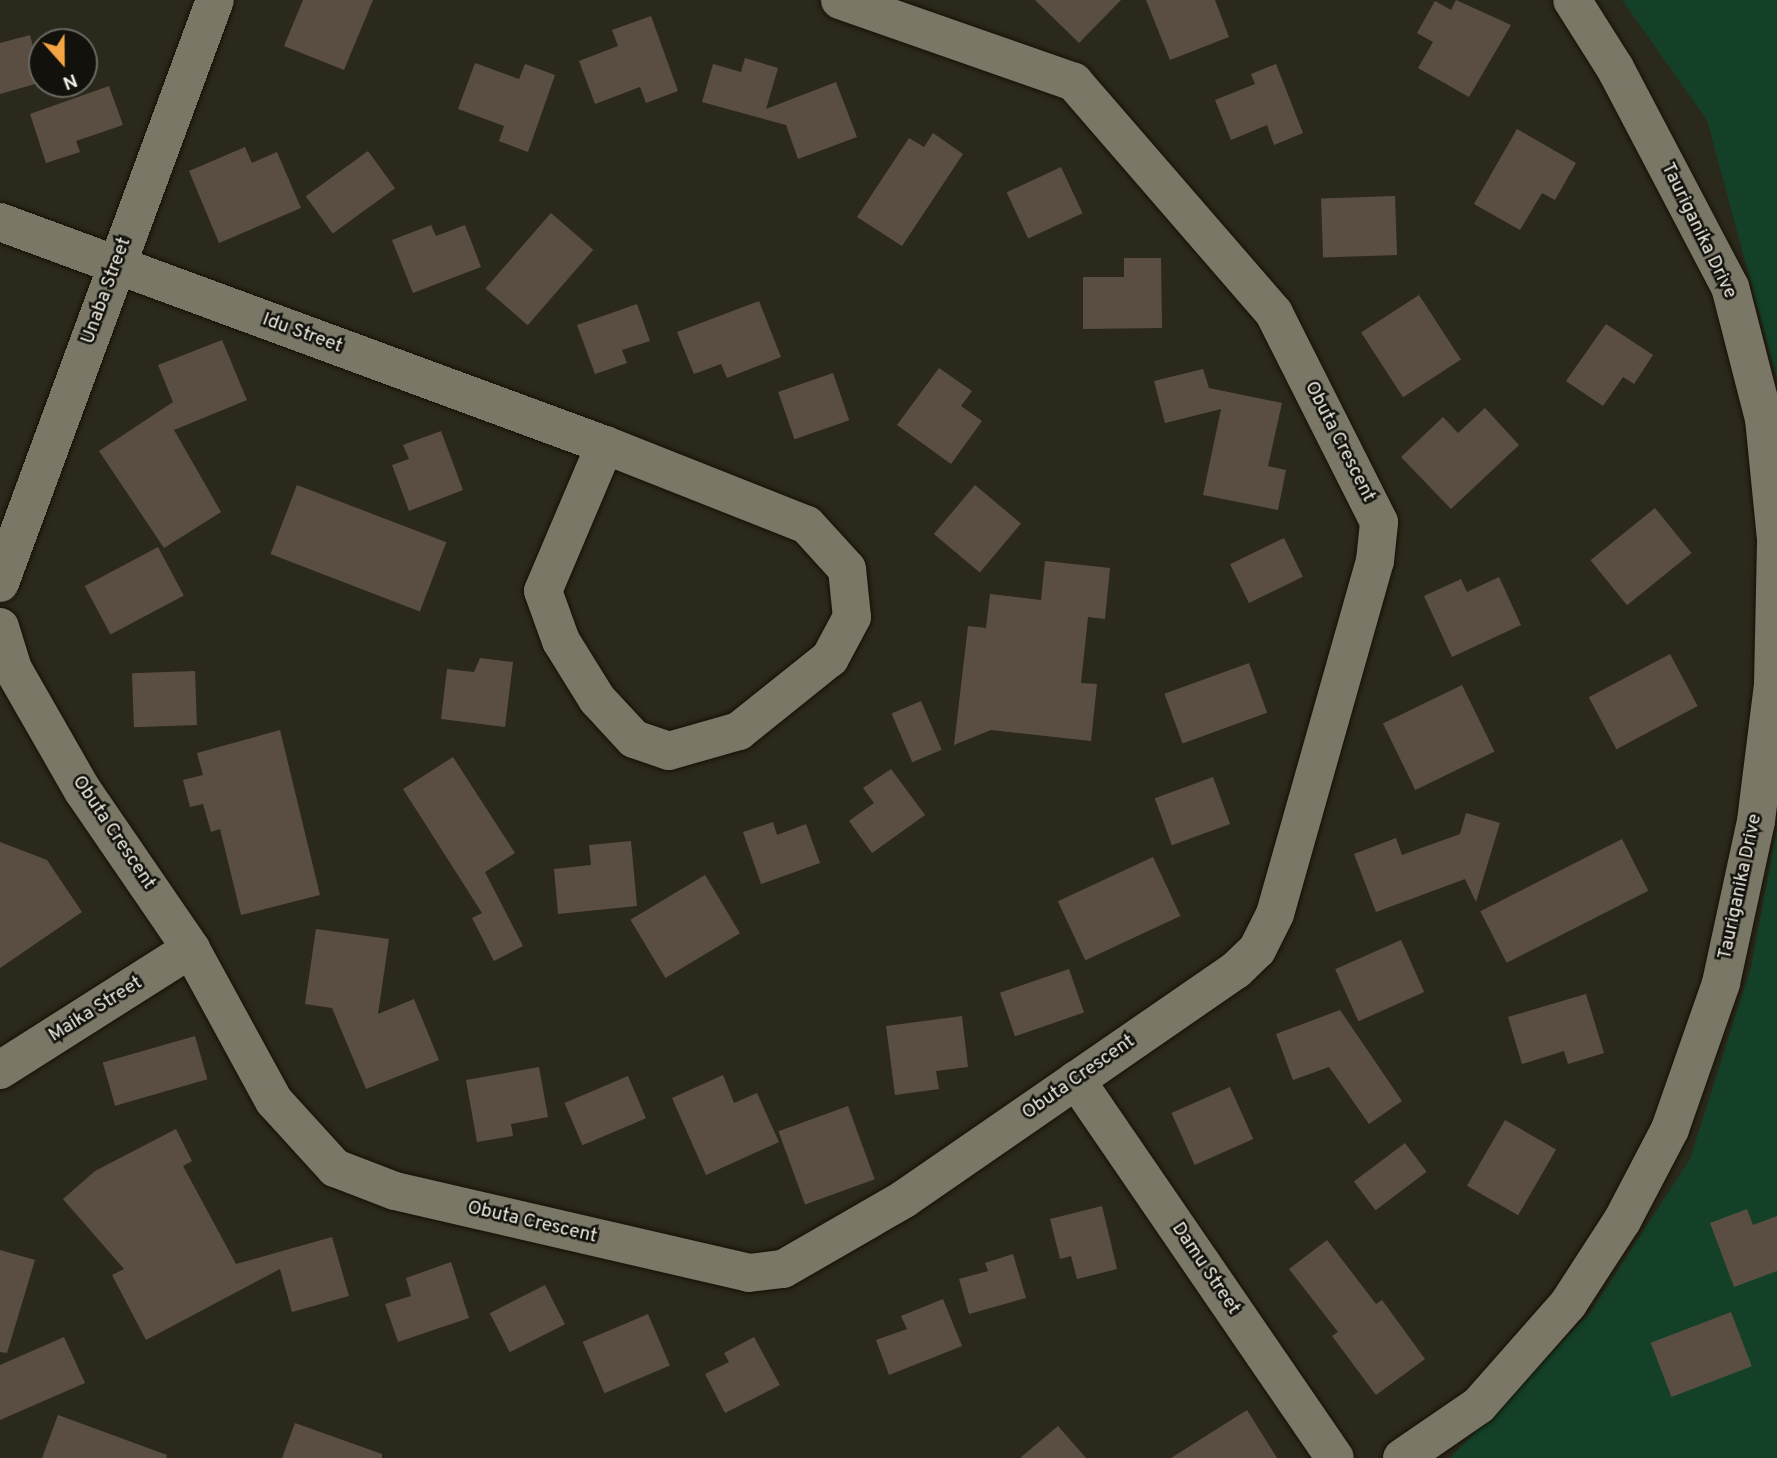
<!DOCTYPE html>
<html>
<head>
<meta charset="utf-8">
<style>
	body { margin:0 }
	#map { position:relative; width:1777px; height:1458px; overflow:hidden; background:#2b291b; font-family:Overpass,sans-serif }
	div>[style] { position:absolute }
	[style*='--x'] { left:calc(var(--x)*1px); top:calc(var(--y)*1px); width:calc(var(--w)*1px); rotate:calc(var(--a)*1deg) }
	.green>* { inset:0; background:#144028 }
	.building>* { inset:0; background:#5a4e43; transform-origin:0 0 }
	.roads { filter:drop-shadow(0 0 2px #141105) drop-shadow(0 0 2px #141105) }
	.minor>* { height:38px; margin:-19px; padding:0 19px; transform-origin:19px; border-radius:19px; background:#7a7767 }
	span { translate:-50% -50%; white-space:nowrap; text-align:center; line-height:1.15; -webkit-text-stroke:5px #12110b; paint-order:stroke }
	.street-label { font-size:19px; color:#eceae1 }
	.north { position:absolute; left:28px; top:28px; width:70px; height:70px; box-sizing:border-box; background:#12110b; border:2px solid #696861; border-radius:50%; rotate:159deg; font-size:19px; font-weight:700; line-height:28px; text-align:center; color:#eceae1 }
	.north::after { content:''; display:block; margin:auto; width:24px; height:32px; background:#f4a443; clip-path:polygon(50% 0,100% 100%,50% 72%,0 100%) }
</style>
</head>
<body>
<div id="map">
	<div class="green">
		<div style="clip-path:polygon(1622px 0,1777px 0,1777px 379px,1707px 120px)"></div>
		<div style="clip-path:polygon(1777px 829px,1777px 1458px,1450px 1458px,1590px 1313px,1690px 1159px,1751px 967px)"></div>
	</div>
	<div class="building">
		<div style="clip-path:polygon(303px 0,373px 0,344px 70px,284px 46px)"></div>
		<div style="clip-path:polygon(1035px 0,1121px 0,1079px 43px)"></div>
		<div style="clip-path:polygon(1146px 0,1215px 0,1229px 37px,1170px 60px)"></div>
		<div style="clip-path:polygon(1456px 0,1511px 25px,1469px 97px,1418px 68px,1433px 42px,1417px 33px,1435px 1px,1451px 10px)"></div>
		<div style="clip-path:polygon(651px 16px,678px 91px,646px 103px,640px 87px,595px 104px,579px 61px,618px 46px,612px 30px)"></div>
		<div style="clip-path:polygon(30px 35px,42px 82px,0 94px,0 43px)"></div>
		<div style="clip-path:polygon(745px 58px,778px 68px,766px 109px,836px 82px,857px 137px,798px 159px,786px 125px,702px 102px,713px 64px,741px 72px)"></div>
		<div style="clip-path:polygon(475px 63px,519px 79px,525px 64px,555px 75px,528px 152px,499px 141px,504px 126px,458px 109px)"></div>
		<div style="clip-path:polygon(1276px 64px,1303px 133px,1274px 145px,1267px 125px,1231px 140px,1215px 100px,1255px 84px,1251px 74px)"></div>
		<div style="clip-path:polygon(109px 86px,123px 125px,76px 141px,80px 152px,46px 163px,30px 114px)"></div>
		<div style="clip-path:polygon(1517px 129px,1576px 163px,1555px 200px,1542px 193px,1520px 230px,1474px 204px)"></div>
		<div style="clip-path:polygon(933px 133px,963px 154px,902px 246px,857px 217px,909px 138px,924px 147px)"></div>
		<div style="clip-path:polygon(245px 147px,252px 163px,277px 152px,301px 208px,219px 243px,189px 171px)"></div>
		<div style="left:368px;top:151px;width:46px;height:77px;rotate:54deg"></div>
		<div style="left:1061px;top:167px;width:51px;height:60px;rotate:65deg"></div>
		<div style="left:1395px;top:196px;width:59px;height:74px;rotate:88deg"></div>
		<div style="left:551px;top:213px;width:56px;height:100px;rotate:41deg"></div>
		<div style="clip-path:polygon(431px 225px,436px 236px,465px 225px,481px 267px,413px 293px,392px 240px)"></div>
		<div style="clip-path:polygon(1124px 258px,1161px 258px,1162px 328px,1083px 329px,1083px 277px,1124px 277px)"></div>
		<div style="left:1419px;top:295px;width:77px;height:69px;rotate:57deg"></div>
		<div style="clip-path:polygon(759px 301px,781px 357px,727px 378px,721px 364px,694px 374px,677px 332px)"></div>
		<div style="clip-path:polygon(637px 304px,650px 341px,622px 350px,627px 363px,595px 374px,577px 325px)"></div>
		<div style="clip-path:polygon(1606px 324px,1653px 355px,1634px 384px,1623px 377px,1603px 406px,1566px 381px)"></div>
		<div style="clip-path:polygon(222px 340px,247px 400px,174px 430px,221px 512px,164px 548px,99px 451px,173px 402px,158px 365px)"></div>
		<div style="clip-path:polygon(939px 368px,972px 391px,961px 406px,982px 421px,951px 464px,897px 425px)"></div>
		<div style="clip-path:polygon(1203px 369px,1209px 388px,1282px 403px,1268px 466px,1286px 470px,1278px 510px,1203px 495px,1221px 409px,1165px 423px,1154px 381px)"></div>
		<div style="left:833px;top:373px;width:50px;height:58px;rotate:71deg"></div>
		<div style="clip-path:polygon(1485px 408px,1519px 445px,1451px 509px,1401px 457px,1443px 417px,1458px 433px)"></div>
		<div style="clip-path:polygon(441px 431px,463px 490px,409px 511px,392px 465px,409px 459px,403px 445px)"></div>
		<div style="left:297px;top:485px;width:160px;height:74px;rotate:21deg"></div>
		<div style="left:975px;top:485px;width:60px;height:64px;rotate:40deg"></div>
		<div style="left:1655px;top:508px;width:58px;height:83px;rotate:51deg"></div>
		<div style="left:1284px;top:538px;width:43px;height:60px;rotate:64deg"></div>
		<div style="left:158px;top:547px;width:55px;height:83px;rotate:62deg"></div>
		<div style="clip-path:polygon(1045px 561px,1110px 568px,1105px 619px,1088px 617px,1081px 683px,1097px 684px,1091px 741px,991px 730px,954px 745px,968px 626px,986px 628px,990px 594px,1041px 600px)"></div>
		<div style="clip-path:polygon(1499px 577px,1521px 625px,1452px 657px,1424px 596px,1461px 579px,1467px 592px)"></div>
		<div style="left:1670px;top:654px;width:59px;height:92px;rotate:62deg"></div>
		<div style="clip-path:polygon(480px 658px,513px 662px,505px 727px,441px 719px,447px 669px,474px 672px)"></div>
		<div style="left:1249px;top:663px;width:53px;height:90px;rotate:70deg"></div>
		<div style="left:195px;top:671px;width:54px;height:63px;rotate:88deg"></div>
		<div style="left:1462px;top:685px;width:74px;height:88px;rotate:64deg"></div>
		<div style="left:921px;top:701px;width:53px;height:32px;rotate:67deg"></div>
		<div style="clip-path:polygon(280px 730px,320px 895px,241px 915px,220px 829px,211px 832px,203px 804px,190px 807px,183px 780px,203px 775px,197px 753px)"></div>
		<div style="clip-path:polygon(453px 757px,515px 853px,485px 872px,523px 946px,494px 961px,472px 918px,482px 913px,403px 789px)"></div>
		<div style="clip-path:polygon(891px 769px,925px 815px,872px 853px,849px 821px,874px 803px,863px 788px)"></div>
		<div style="left:1213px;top:777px;width:50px;height:62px;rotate:70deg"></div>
		<div style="clip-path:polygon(1466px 813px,1500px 823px,1476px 902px,1465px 879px,1376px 912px,1354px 854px,1396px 838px,1402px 855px,1460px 834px)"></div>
		<div style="clip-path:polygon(773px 822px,777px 835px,806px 824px,820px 863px,761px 884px,743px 832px)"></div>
		<div style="left:1622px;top:839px;width:58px;height:159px;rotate:63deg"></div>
		<div style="clip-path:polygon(631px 841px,637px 906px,558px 914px,554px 869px,591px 865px,589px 845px)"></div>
		<div style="clip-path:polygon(0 842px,47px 860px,82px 912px,0 968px)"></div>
		<div style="left:1153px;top:857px;width:65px;height:105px;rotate:65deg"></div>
		<div style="left:705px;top:875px;width:68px;height:87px;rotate:59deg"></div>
		<div style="clip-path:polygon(316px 929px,389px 939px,378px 1014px,414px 999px,439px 1060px,366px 1089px,332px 1008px,305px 1004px)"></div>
		<div style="left:1401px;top:940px;width:57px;height:72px;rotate:66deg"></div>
		<div style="left:1069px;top:969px;width:46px;height:73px;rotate:71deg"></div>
		<div style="clip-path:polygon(1586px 994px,1604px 1053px,1568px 1064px,1564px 1051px,1522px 1064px,1508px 1017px)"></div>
		<div style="clip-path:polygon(1340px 1010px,1402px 1101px,1369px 1124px,1329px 1067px,1293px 1080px,1276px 1034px)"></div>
		<div style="clip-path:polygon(962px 1016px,968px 1067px,936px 1071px,939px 1089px,895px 1095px,886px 1026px)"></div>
		<div style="left:195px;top:1036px;width:45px;height:96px;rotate:74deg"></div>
		<div style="clip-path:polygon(539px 1067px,548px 1117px,511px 1124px,513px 1136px,477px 1142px,466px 1080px)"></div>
		<div style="clip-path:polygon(723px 1075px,734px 1103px,757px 1093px,779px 1142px,706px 1175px,672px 1098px)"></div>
		<div style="left:628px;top:1076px;width:46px;height:69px;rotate:67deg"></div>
		<div style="left:1230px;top:1087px;width:57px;height:64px;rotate:66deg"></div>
		<div style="left:848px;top:1106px;width:78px;height:74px;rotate:70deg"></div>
		<div style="left:1505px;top:1120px;width:59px;height:76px;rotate:30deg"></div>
		<div style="clip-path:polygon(176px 1129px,192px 1161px,183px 1166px,236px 1264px,332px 1237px,349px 1296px,292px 1312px,280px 1269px,146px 1340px,112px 1275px,124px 1269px,63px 1199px,95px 1171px)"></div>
		<div style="left:1405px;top:1143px;width:36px;height:64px;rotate:53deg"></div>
		<div style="clip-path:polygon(1102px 1206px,1117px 1269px,1077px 1279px,1071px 1256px,1060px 1259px,1050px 1219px)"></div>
		<div style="clip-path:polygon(1747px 1209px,1753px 1225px,1777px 1216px,1777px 1271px,1734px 1287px,1710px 1223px)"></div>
		<div style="clip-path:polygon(1327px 1240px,1376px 1304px,1382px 1300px,1425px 1359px,1376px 1395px,1332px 1336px,1338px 1332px,1289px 1269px)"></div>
		<div style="clip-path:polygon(0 1250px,35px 1260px,7px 1353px,0 1352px)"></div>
		<div style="clip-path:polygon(1013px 1254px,1026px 1298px,969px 1314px,959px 1279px,988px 1271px,985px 1263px)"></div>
		<div style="clip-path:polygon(451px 1262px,469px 1318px,398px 1342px,385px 1304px,411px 1296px,406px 1278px)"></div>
		<div style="left:545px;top:1285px;width:44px;height:62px;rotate:63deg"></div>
		<div style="clip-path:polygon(943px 1299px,962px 1346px,889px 1375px,876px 1340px,907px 1329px,901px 1316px)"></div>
		<div style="left:1731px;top:1312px;width:58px;height:86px;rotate:69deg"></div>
		<div style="left:648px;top:1314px;width:56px;height:71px;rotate:67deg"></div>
		<div style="clip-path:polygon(64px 1337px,85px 1383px,0 1420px,0 1365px)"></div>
		<div style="clip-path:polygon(754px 1337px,780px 1385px,725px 1413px,705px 1374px,729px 1362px,724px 1353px)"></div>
		<div style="clip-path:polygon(1247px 1410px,1277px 1458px,1171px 1458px)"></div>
		<div style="clip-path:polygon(58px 1415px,167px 1455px,166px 1458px,42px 1458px)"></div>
		<div style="clip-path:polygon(295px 1423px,382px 1454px,382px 1458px,282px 1458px)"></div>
		<div style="clip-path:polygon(1058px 1426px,1086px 1458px,1020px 1458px)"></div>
	</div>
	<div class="roads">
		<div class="minor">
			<div style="--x:0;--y:222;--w:645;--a:20.23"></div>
			<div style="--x:605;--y:445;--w:217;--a:21.6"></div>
			<div style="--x:807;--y:525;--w:59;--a:47.7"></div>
			<div style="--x:847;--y:569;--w:48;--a:84.1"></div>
			<div style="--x:852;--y:617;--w:47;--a:118.2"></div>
			<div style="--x:830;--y:658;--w:117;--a:141.3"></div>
			<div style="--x:739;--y:731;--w:73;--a:164.1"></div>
			<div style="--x:669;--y:751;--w:37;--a:-161"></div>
			<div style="--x:634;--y:739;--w:54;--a:-132.8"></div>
			<div style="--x:597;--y:699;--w:68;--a:-121.8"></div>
			<div style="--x:561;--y:641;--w:53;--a:-109.8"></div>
			<div style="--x:543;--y:591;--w:159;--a:-67"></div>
			<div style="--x:0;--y:583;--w:621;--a:-69.76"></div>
			<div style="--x:0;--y:627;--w:44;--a:72.8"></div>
			<div style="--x:13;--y:669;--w:141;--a:60.2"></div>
			<div style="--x:83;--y:791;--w:191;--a:55.6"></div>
			<div style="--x:191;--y:949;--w:173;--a:61.4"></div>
			<div style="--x:274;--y:1101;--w:91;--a:47.7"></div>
			<div style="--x:335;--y:1168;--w:64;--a:21"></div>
			<div style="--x:395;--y:1191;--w:363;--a:13"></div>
			<div style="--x:749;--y:1273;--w:34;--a:-7"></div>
			<div style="--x:783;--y:1269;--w:140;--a:-30"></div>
			<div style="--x:904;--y:1199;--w:403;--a:-34.6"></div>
			<div style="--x:1236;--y:970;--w:29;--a:-44"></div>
			<div style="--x:1257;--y:950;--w:40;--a:-63.4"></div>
			<div style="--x:1275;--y:914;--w:367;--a:-74.2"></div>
			<div style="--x:1375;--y:561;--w:39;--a:-84"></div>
			<div style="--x:1379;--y:522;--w:234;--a:-116.7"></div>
			<div style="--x:1274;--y:313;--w:306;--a:-130.9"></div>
			<div style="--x:1074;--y:82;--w:248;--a:-160.7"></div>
			<div style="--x:0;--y:1070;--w:226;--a:-32.4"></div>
			<div style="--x:1076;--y:1080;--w:458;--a:55.6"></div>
			<div style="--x:1402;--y:1458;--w:93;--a:-34.5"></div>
			<div style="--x:1479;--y:1405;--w:135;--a:-48.6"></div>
			<div style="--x:1568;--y:1304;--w:99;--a:-57"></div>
			<div style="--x:1622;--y:1221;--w:104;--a:-62.4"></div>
			<div style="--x:1670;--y:1129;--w:155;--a:-70.7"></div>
			<div style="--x:1721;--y:983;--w:166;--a:-77.8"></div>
			<div style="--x:1756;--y:821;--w:137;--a:-82.9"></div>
			<div style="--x:1773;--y:685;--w:146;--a:-88.8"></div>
			<div style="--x:1776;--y:539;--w:121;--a:-95.7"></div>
			<div style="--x:1764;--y:419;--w:136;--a:-104.4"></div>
			<div style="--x:1730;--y:287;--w:247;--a:-117.7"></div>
			<div style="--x:1615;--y:68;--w:80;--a:-122.3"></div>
		</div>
	</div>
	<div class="street-label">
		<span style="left:1698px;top:231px;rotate:64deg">Tauriganika Drive</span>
		<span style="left:107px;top:291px;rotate:-70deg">Unaba Street</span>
		<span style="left:302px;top:334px;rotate:20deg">Idu Street</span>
		<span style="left:1339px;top:442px;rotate:63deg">Obuta Crescent</span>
		<span style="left:113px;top:833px;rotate:56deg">Obuta Crescent</span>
		<span style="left:1741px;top:887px;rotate:-78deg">Tauriganika Drive</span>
		<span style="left:96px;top:1010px;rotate:-32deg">Maika Street</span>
		<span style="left:1079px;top:1078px;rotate:-35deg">Obuta Crescent</span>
		<span style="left:532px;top:1223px;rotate:13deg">Obuta Crescent</span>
		<span style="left:1205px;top:1269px;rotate:56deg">Damu Street</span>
	</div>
	<div class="north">N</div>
</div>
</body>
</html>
